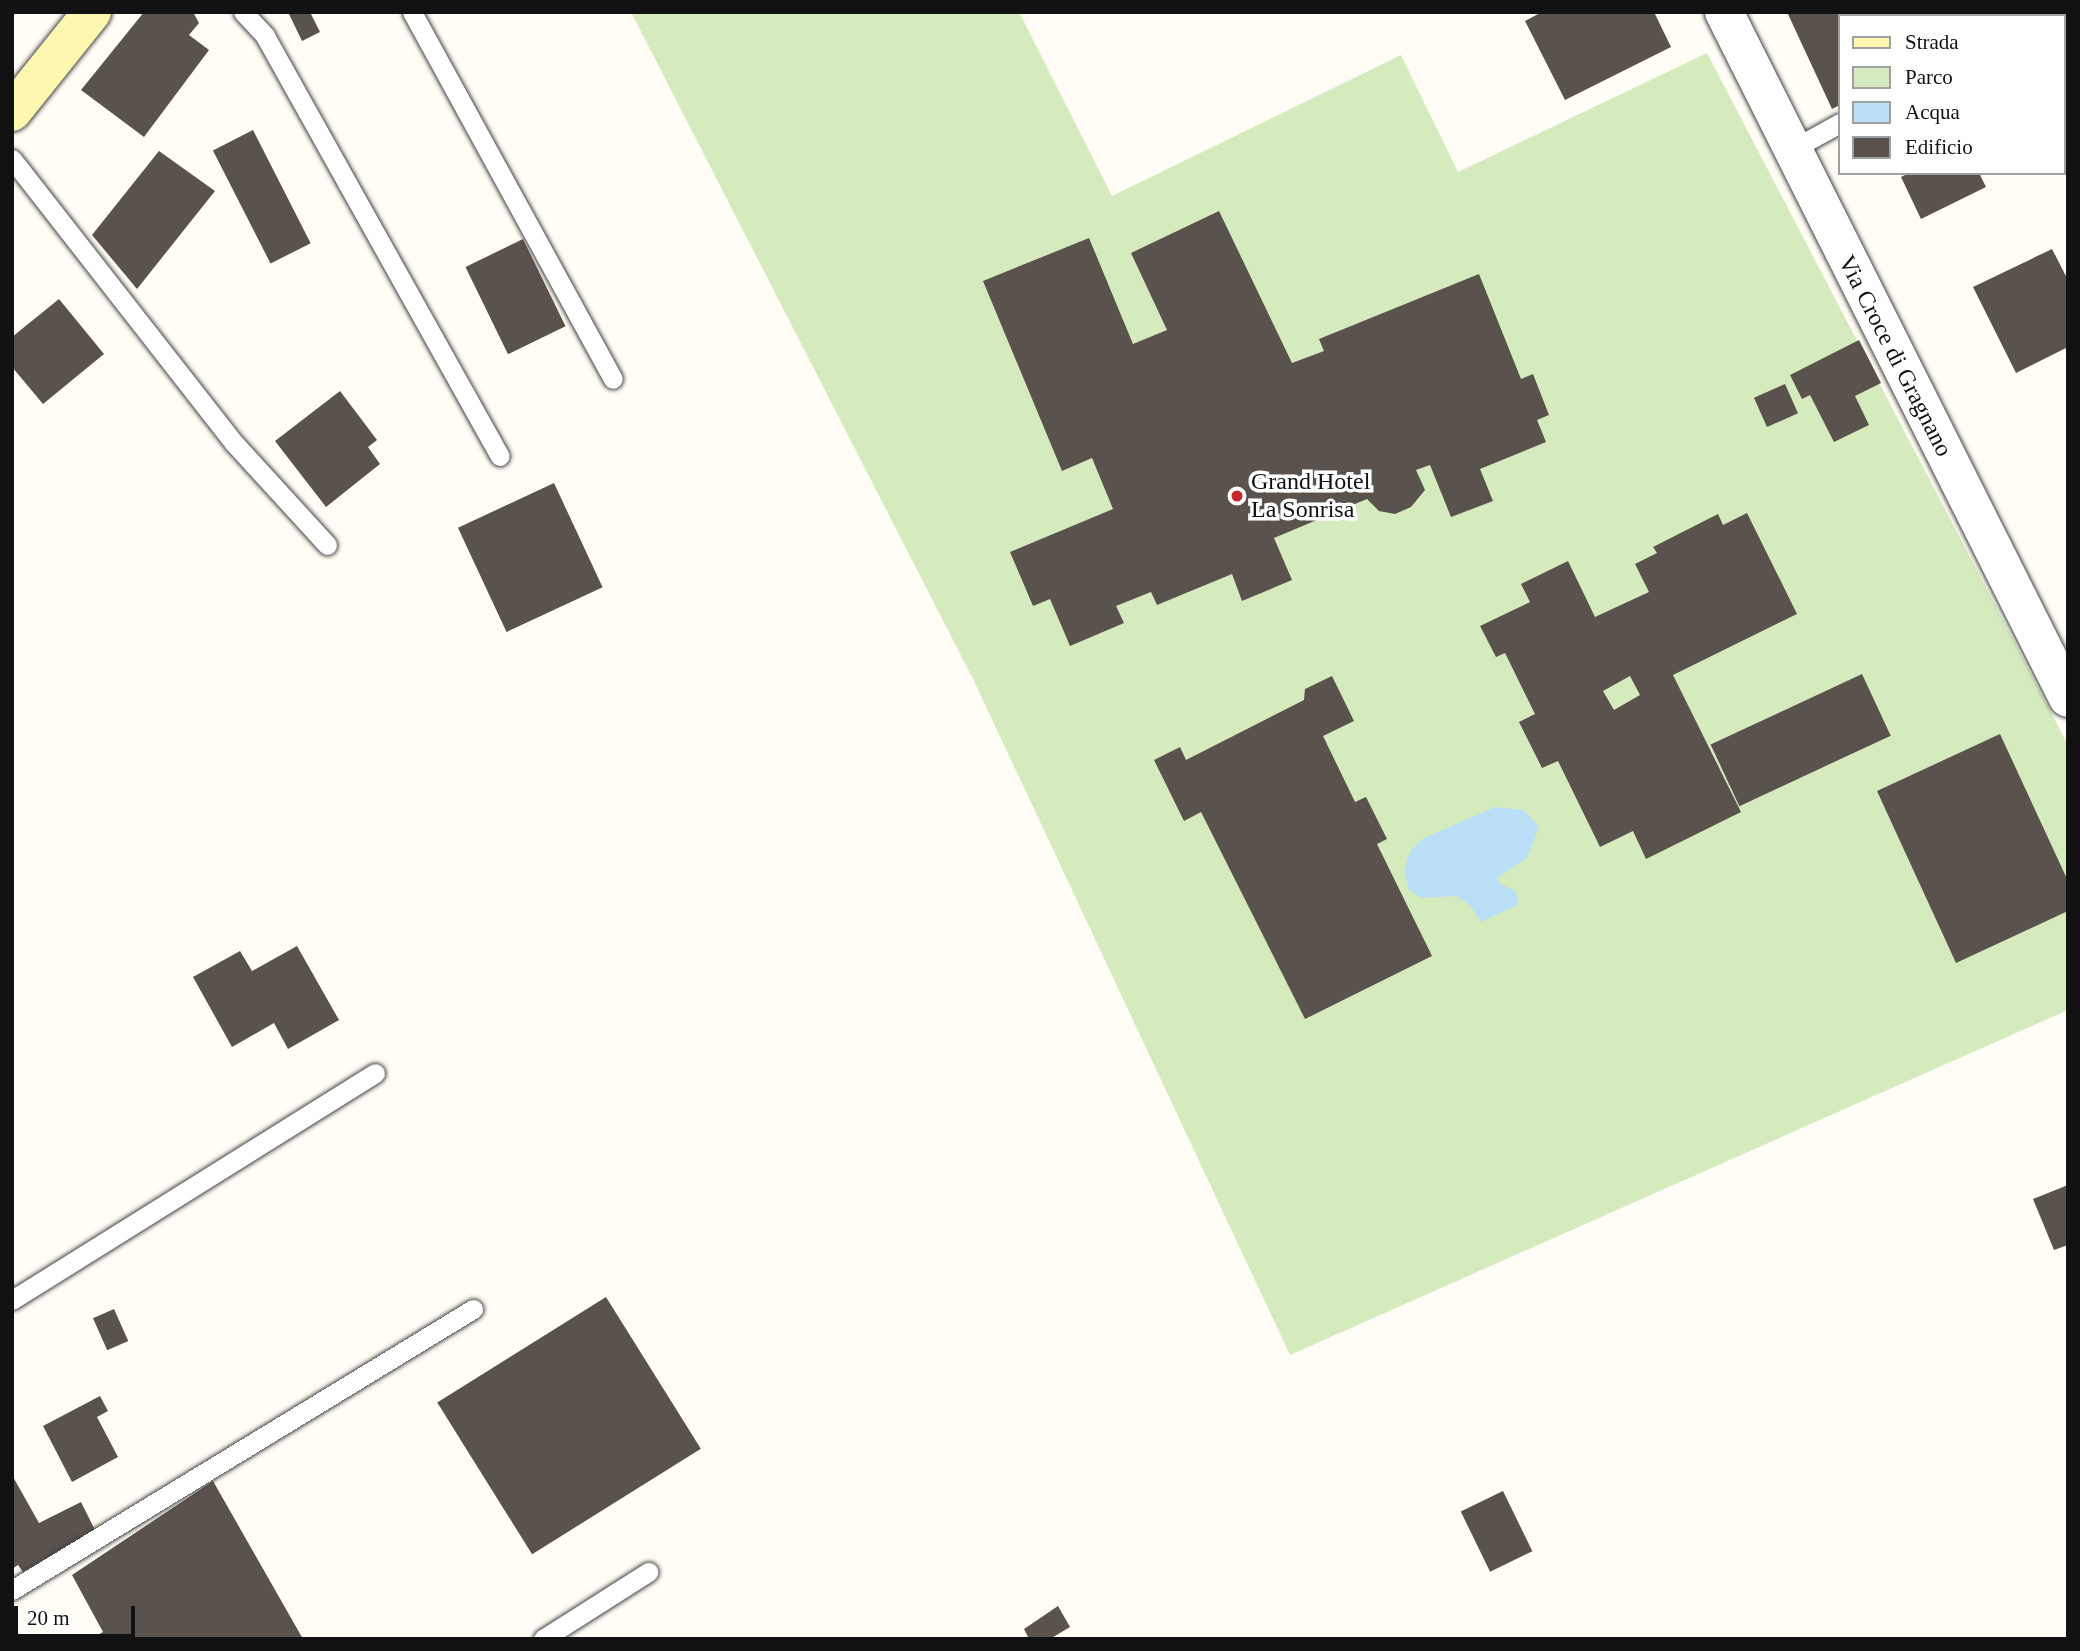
<!DOCTYPE html>
<html>
<head>
<meta charset="utf-8">
<style>
	body { margin:0 }
	#map { position:relative; width:2080px; height:1651px; overflow:hidden; background:#fffdf5; font-family:Georgia,serif }
	div>[style] { position:absolute }
	[style*='--x'] { left:calc(var(--x)*1px); top:calc(var(--y)*1px); width:calc(var(--w)*1px); rotate:calc(var(--a)*1deg) }
	.green>* { inset:0; background:#d5ebbd }
	.water>* { inset:0; background:#b9e0f7 }
	.building>* { inset:0; background:#5a524d; transform-origin:0 0 }
	.roads { filter:drop-shadow(0 0 2px #444) drop-shadow(0 0 2px #444) }
	.lane>* { height:19px; margin:-9.5px; padding:0 9.5px; transform-origin:9.5px; border-radius:9.5px; background:#fff }
	.street>* { height:38px; margin:-19px; padding:0 19px; transform-origin:19px; border-radius:19px; background:#fff }
	.secondary>* { height:38px; margin:-19px; padding:0 19px; transform-origin:19px; border-radius:19px; background:#fff6b0 }
	.dots>* { width:19px; height:19px; translate:-50% -50%; box-sizing:border-box; border:4px solid #fff; border-radius:50% }
	span { translate:-50% -50%; white-space:nowrap; text-align:center; line-height:1.15; -webkit-text-stroke:7px #fff; paint-order:stroke }
	.street-label { font-size:24px; color:#111 }
	.poi-label { font-size:24px; color:#111 }
	.left { translate:0 -50%; text-align:left }
	.frame { position:absolute; inset:0; border:14px solid #111; pointer-events:none }
	.legend { position:absolute; left:1838px; top:14px; width:228px; height:161px; box-sizing:border-box; background:#fff; border:2px solid #a0a0a0; margin:0; padding:9px 12px; list-style:none; font-size:21px; color:#111 }
	.legend li { display:flex; align-items:center; gap:14px; height:35px }
	.legend b { width:35px; border:2px solid #a0a0a0 }
	.scale { position:absolute; left:14px; top:1606px; width:121px; height:32px; box-sizing:border-box; border:4px solid #111; border-top:0; padding-left:9px; font-size:21px; line-height:24px; white-space:nowrap; color:#111; -webkit-text-stroke:5px #fff; paint-order:stroke }
</style>
</head>
<body>
<div id="map">
	<div class="green">
		<div style="clip-path:polygon(631px 12px,1019px 12px,1112px 196px,1401px 55px,1458px 172px,1707px 53px,2068px 745px,2068px 1010px,1290px 1355px,974px 681px)"></div>
	</div>
	<div class="water">
		<div style="clip-path:polygon(1495px 807px,1524px 810px,1539px 827px,1527px 858px,1497px 878px,1499px 883px,1517px 892px,1517px 905px,1481px 922px,1470px 905px,1456px 896px,1421px 898px,1409px 890px,1404px 870px,1410px 852px,1422px 839px)"></div>
	</div>
	<div class="building">
		<div style="clip-path:polygon(144px 12px,193px 12px,199px 23px,189px 35px,209px 50px,144px 137px,81px 90px)"></div>
		<div style="clip-path:polygon(288px 12px,310px 12px,320px 32px,302px 41px)"></div>
		<div style="clip-path:polygon(1542px 12px,1654px 12px,1671px 47px,1565px 100px,1525px 21px)"></div>
		<div style="clip-path:polygon(1787px 12px,2016px 12px,1840px 16px,1840px 105px,1832px 109px)"></div>
		<div style="left:253px;top:130px;width:127px;height:45px;rotate:63deg"></div>
		<div style="clip-path:polygon(159px 151px,215px 191px,137px 289px,92px 235px)"></div>
		<div style="clip-path:polygon(1909px 173px,1979px 173px,1986px 187px,1921px 219px,1901px 177px)"></div>
		<div style="clip-path:polygon(1219px 211px,1292px 363px,1324px 351px,1319px 339px,1479px 274px,1521px 379px,1533px 374px,1549px 415px,1537px 420px,1546px 442px,1480px 469px,1493px 501px,1451px 517px,1430px 465px,1416px 470px,1425px 490px,1411px 507px,1395px 514px,1379px 511px,1367px 499px,1274px 538px,1292px 580px,1242px 601px,1232px 574px,1157px 605px,1151px 592px,1116px 606px,1124px 623px,1070px 646px,1050px 599px,1033px 606px,1010px 552px,1113px 509px,1092px 458px,1062px 471px,983px 281px,1089px 238px,1133px 344px,1167px 330px,1131px 253px)"></div>
		<div style="left:523px;top:239px;width:97px;height:64px;rotate:64deg"></div>
		<div style="clip-path:polygon(2052px 249px,2068px 280px,2068px 347px,2016px 373px,1973px 287px)"></div>
		<div style="clip-path:polygon(59px 299px,104px 354px,43px 404px,12px 367px,12px 337px)"></div>
		<div style="clip-path:polygon(1859px 340px,1881px 383px,1855px 396px,1869px 425px,1834px 442px,1810px 395px,1802px 399px,1790px 375px)"></div>
		<div style="left:1785px;top:384px;width:32px;height:34px;rotate:66deg"></div>
		<div style="clip-path:polygon(340px 391px,377px 440px,368px 447px,380px 464px,326px 507px,275px 441px)"></div>
		<div style="left:554px;top:483px;width:115px;height:106px;rotate:65deg"></div>
		<div style="clip-path:polygon(evenodd,1747px 513px,1797px 614px,1673px 675px,1741px 812px,1646px 859px,1633px 831px,1600px 847px,1558px 761px,1542px 768px,1519px 722px,1535px 714px,1505px 653px,1496px 657px,1480px 626px,1530px 602px,1521px 584px,1568px 561px,1595px 617px,1649px 592px,1635px 564px,1657px 553px,1653px 547px,1718px 514px,1723px 525px,1747px 513px,1630px 676px,1640px 695px,1614px 710px,1603px 691px,1630px 676px)"></div>
		<div style="left:1862px;top:674px;width:68px;height:167px;rotate:65deg"></div>
		<div style="clip-path:polygon(1332px 676px,1354px 721px,1323px 736px,1355px 802px,1366px 797px,1387px 839px,1377px 844px,1432px 956px,1305px 1019px,1201px 812px,1184px 821px,1154px 760px,1180px 747px,1186px 760px,1304px 700px,1305px 689px)"></div>
		<div style="clip-path:polygon(2000px 734px,2068px 881px,2068px 911px,1956px 963px,1877px 791px)"></div>
		<div style="clip-path:polygon(297px 946px,339px 1020px,288px 1049px,274px 1023px,232px 1047px,193px 977px,240px 951px,252px 971px)"></div>
		<div style="clip-path:polygon(2068px 1185px,2068px 1245px,2054px 1250px,2033px 1199px)"></div>
		<div style="left:606px;top:1297px;width:179px;height:199px;rotate:58deg"></div>
		<div style="left:114px;top:1309px;width:35px;height:23px;rotate:66deg"></div>
		<div style="clip-path:polygon(100px 1396px,108px 1411px,97px 1417px,118px 1457px,72px 1482px,43px 1426px)"></div>
		<div style="clip-path:polygon(12px 1475px,39px 1523px,81px 1502px,95px 1530px,23px 1572px,18px 1565px,12px 1569px)"></div>
		<div style="clip-path:polygon(213px 1481px,303px 1639px,91px 1639px,103px 1632px,72px 1575px)"></div>
		<div style="left:1503px;top:1491px;width:67px;height:47px;rotate:64deg"></div>
		<div style="clip-path:polygon(1058px 1606px,1070px 1627px,1050px 1639px,1029px 1639px,1024px 1629px)"></div>
	</div>
	<div class="roads">
		<div class="lane">
			<div style="--x:243;--y:12;--w:33;--a:47"></div>
			<div style="--x:265;--y:36;--w:481;--a:60.8"></div>
			<div style="--x:412;--y:12;--w:418;--a:61.3"></div>
			<div style="--x:2062;--y:16;--w:7;--a:-27"></div>
			<div style="--x:1791;--y:150;--w:56;--a:-28.9"></div>
			<div style="--x:12;--y:159;--w:360;--a:52"></div>
			<div style="--x:234;--y:443;--w:138;--a:47.6"></div>
			<div style="--x:12;--y:1300;--w:428;--a:-32"></div>
			<div style="--x:12;--y:1590;--w:540;--a:-31.36"></div>
			<div style="--x:543;--y:1639;--w:125;--a:-32.5"></div>
		</div>
		<div class="street">
			<div style="--x:1724;--y:12;--w:767;--a:63.37"></div>
		</div>
		<div class="secondary">
			<div style="--x:12;--y:112;--w:128;--a:-51.3"></div>
		</div>
	</div>
	<div class="dots">
		<div style="left:1237px;top:496px;background:#c4262e"></div>
	</div>
	<div class="street-label">
		<span style="left:1895px;top:356px;rotate:63deg">Via Croce di Gragnano</span>
	</div>
	<div class="poi-label">
		<span class="left" style="left:1251px;top:496px">Grand Hotel<br>La Sonrisa</span>
	</div>
	<div class="frame"></div>
	<ul class="legend">
	<li><b style="height:9px;background:#fff6b0"></b>Strada</li>
	<li><b style="height:19px;background:#d5ebbd"></b>Parco</li>
	<li><b style="height:19px;background:#b9e0f7"></b>Acqua</li>
	<li><b style="height:19px;background:#5a524d"></b>Edificio</li>
	</ul>
	<div class="scale">20 m</div>
</div>
</body>
</html>
